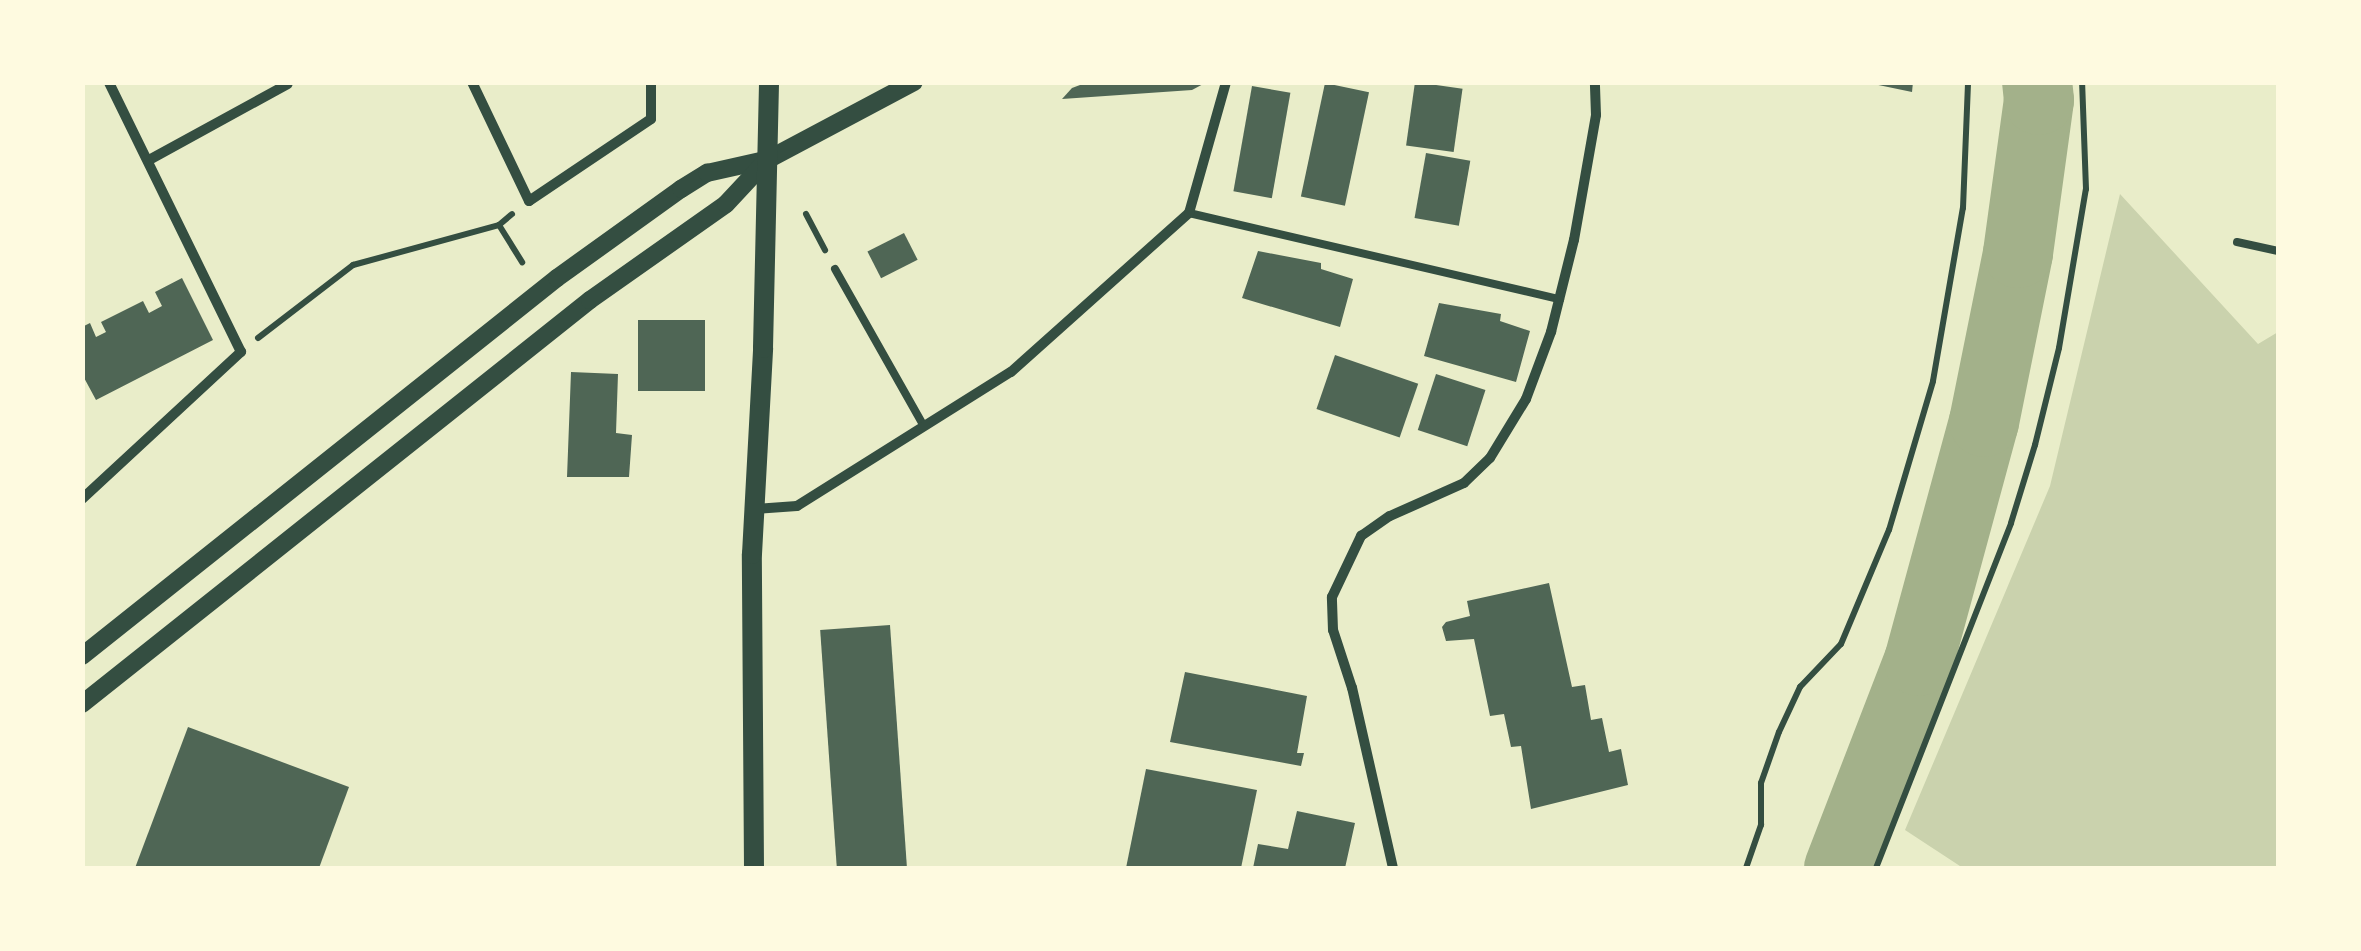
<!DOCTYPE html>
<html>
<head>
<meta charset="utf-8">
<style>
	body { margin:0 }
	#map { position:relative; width:2361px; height:951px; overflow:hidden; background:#e9edc9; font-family:Poppins,sans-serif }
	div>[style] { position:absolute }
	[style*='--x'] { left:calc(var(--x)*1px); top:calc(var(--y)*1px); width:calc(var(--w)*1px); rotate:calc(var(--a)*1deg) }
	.green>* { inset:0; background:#cad2ad }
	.river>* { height:70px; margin:-35px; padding:0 35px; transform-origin:35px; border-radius:35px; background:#a3b18a }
	.building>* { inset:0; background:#4f6655; transform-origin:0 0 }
	.path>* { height:6px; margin:-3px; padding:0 3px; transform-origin:3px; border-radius:3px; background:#344e41 }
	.service>* { height:8px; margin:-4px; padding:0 4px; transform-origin:4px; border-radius:4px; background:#344e41 }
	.minor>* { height:10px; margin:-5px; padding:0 5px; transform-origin:5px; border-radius:5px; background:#344e41 }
	.tertiary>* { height:18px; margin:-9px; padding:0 9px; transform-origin:9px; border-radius:9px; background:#344e41 }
	.secondary>* { height:20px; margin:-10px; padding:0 10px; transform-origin:10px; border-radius:10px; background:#344e41 }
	span { translate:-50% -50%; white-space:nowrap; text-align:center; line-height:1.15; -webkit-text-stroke:9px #fefae0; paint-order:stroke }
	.frame { position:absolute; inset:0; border:85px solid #fefae0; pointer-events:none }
</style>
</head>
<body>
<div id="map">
	<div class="green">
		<div style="clip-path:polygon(2120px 194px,2258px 344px,2278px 332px,2278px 868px,1963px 868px,1905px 830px,2050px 486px)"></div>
	</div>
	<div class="river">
		<div style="--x:1839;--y:868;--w:222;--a:-68.9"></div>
		<div style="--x:1919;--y:661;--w:248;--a:-74.8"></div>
		<div style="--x:1984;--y:422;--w:172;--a:-78.6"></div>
		<div style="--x:2018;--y:253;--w:154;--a:-82.2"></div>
		<div style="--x:2039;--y:100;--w:18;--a:-96"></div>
	</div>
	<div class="building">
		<div style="clip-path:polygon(1088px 82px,1207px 82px,1192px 90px,1062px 99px,1072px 88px)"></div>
		<div style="left:1415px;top:82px;width:48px;height:64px;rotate:8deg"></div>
		<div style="clip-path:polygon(1864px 82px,1913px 82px,1912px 92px)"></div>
		<div style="left:1325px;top:83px;width:45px;height:116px;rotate:12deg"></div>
		<div style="left:1252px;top:86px;width:39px;height:107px;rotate:10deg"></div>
		<div style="left:1426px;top:153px;width:45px;height:66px;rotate:10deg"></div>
		<div style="left:904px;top:233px;width:30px;height:41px;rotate:63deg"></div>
		<div style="clip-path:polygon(1258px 251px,1321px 263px,1321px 269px,1353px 279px,1340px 327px,1242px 298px)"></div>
		<div style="clip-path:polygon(182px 278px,213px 340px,96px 400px,82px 374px,82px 327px,90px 323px,96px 337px,106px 332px,101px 322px,143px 301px,149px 313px,162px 306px,155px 292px)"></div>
		<div style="clip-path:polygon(1439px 303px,1501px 314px,1500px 321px,1530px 331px,1516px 382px,1424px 356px)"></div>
		<div style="left:638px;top:320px;width:67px;height:71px"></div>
		<div style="left:1335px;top:355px;width:88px;height:57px;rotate:19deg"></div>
		<div style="clip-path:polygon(571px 372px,618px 374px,616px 433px,632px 435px,629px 477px,567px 477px)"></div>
		<div style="left:1436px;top:374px;width:52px;height:59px;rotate:18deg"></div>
		<div style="clip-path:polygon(1549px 583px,1572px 687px,1585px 685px,1591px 720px,1602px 718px,1609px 752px,1621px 749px,1628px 785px,1531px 809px,1521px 746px,1511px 747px,1504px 714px,1490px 716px,1474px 639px,1446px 641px,1442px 627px,1446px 622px,1470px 616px,1467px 601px)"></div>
		<div style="left:890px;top:625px;width:243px;height:70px;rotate:86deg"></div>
		<div style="clip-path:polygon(1185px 672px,1307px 696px,1297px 753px,1304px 753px,1301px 766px,1170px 742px)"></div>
		<div style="clip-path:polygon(188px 727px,349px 787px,319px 868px,135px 868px)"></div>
		<div style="clip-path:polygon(1146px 769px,1257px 790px,1241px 868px,1126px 868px)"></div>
		<div style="clip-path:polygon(1297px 811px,1355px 823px,1345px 868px,1253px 868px,1258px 844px,1288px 849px)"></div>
	</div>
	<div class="path">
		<div style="--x:806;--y:214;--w:41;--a:62.2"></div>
		<div style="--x:499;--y:225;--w:44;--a:58.1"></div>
		<div style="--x:258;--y:338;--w:120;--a:-37.5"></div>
		<div style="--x:353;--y:265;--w:151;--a:-15.3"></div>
		<div style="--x:499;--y:225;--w:17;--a:-40"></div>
		<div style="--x:1746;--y:868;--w:46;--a:-70.8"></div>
		<div style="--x:1761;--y:825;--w:42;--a:-90"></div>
		<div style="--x:1761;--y:783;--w:54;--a:-70.6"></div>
		<div style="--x:1779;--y:732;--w:50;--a:-65"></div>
		<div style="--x:1800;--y:687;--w:59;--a:-46.4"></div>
		<div style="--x:1841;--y:644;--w:124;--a:-67.2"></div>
		<div style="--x:1889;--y:530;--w:155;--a:-73.5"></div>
		<div style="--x:1933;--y:381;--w:176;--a:-80.2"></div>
		<div style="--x:1963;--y:208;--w:126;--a:-87.7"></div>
		<div style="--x:1876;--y:868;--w:370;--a:-68.6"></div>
		<div style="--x:2011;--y:523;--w:82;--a:-72.9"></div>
		<div style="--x:2035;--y:445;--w:100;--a:-76.1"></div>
		<div style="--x:2059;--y:348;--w:161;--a:-80.4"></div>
		<div style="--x:2086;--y:189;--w:107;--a:-92.1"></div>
	</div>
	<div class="service">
		<div style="--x:1189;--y:213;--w:381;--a:13.1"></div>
		<div style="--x:2237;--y:242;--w:42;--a:12.4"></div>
		<div style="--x:835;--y:269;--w:180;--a:60.5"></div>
	</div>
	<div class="minor">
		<div style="--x:472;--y:82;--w:132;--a:64.4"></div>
		<div style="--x:529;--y:201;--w:147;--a:-33.9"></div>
		<div style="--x:651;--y:119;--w:37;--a:-90"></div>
		<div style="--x:149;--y:160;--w:158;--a:-28.7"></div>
		<div style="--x:82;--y:499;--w:217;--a:-42.8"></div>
		<div style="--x:241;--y:352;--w:301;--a:-116.1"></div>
		<div style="--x:755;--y:509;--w:42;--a:-4.1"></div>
		<div style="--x:797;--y:506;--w:252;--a:-32.1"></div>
		<div style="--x:1011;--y:372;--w:239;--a:-41.8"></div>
		<div style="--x:1189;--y:213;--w:136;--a:-74.2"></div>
		<div style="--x:1393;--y:868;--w:185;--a:-102.8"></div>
		<div style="--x:1352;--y:688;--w:61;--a:-108.1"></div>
		<div style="--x:1333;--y:630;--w:33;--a:-92"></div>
		<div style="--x:1332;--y:597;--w:68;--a:-64.6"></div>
		<div style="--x:1361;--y:536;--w:35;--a:-35"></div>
		<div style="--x:1390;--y:516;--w:81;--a:-24"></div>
		<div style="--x:1464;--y:483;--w:36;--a:-44"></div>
		<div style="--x:1490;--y:458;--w:69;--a:-58.6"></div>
		<div style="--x:1526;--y:399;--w:72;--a:-69.5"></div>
		<div style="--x:1551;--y:332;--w:95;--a:-76"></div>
		<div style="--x:1574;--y:240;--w:127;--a:-80"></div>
		<div style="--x:1596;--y:115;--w:33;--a:-92"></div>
	</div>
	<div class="tertiary">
		<div style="--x:82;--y:656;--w:607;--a:-38.51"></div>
		<div style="--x:557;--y:278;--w:153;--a:-35.7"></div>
		<div style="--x:681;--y:189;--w:31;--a:-32"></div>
		<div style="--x:707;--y:173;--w:64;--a:-12.7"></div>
		<div style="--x:769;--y:159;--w:164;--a:-28"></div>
		<div style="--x:82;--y:704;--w:649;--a:-38.49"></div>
		<div style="--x:590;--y:300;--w:166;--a:-35.2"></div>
		<div style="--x:726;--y:204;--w:62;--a:-47"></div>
	</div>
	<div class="secondary">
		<div style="--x:754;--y:868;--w:314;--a:-90.4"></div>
		<div style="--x:752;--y:554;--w:206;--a:-86.9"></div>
		<div style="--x:763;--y:348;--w:266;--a:-88.7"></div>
	</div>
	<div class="frame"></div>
</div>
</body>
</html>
